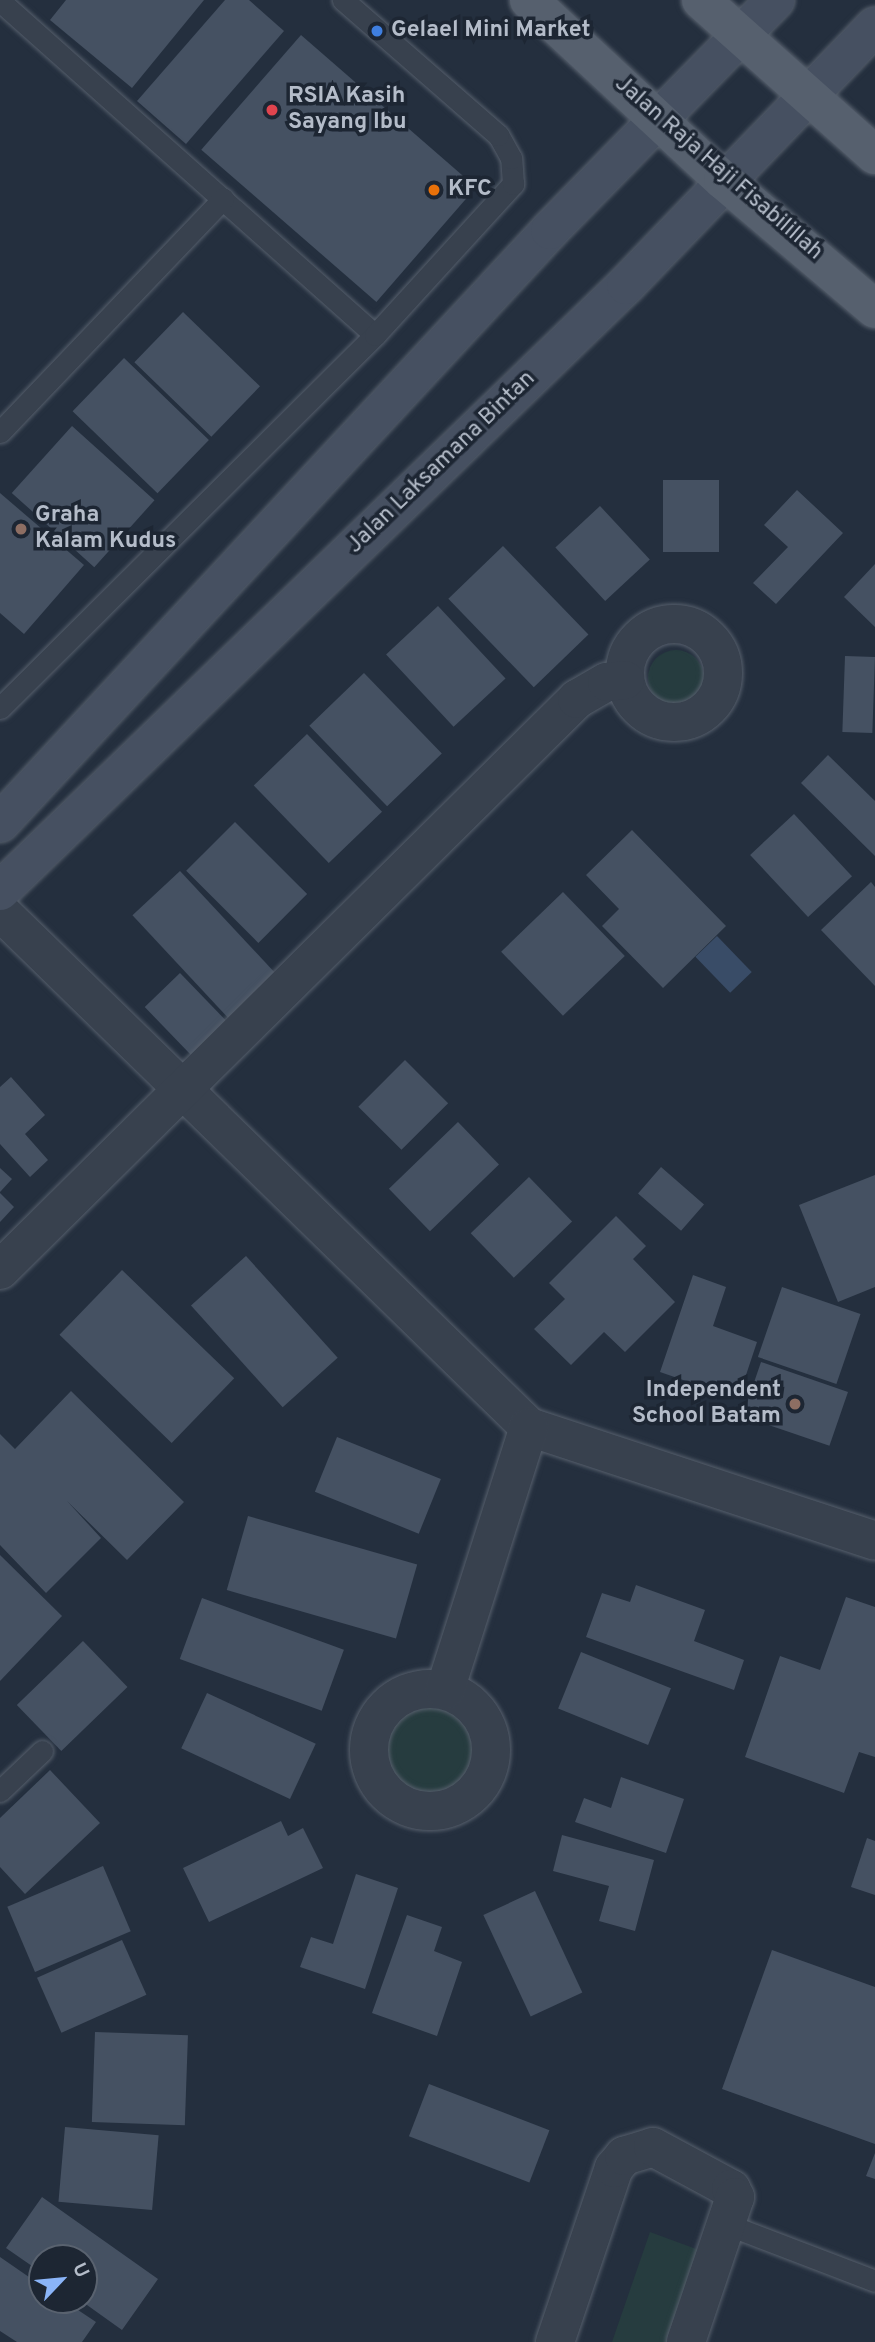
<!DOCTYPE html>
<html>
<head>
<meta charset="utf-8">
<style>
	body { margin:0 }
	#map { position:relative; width:875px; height:2342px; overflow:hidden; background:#242f3e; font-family:Overpass,sans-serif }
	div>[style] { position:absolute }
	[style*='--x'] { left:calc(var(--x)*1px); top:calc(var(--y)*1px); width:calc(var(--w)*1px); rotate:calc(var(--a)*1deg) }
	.green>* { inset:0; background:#263c3f }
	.round { border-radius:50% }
	.water>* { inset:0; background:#394c67; transform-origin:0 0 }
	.building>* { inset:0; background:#455162; transform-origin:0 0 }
	.roads { filter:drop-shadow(0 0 2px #565f6c) drop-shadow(0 0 2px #565f6c) }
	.service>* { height:21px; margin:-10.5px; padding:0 10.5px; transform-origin:10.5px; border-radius:10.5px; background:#38414e }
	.minor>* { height:38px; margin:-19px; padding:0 19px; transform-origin:19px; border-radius:19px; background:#38414e }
	.minor>.ring { margin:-19px; padding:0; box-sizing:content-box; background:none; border:38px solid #38414e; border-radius:50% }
	.secondary>* { height:38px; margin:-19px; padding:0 19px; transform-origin:19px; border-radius:19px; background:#465061 }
	.primary>* { height:38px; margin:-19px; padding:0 19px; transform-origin:19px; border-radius:19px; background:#56606e }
	.dots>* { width:19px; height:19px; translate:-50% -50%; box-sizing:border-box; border:4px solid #1d2633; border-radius:50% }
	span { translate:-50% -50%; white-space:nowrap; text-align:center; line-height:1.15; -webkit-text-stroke:7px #1d2633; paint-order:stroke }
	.poi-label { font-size:23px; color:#b4bcc9; font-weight:700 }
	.left { translate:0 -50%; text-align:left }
	.right { translate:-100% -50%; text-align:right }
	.street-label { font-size:23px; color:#b4bcc9 }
	.north { position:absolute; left:28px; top:2244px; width:70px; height:70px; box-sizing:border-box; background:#1d2633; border:2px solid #59626f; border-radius:50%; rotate:64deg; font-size:19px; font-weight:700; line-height:28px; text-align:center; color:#b4bcc9 }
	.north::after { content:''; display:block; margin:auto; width:24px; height:32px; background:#8ab4f8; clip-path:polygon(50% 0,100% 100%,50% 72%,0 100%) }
</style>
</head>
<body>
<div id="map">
	<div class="green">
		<div class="round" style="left:648px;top:650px;width:56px;height:56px"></div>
		<div class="round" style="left:385px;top:1707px;width:88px;height:88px"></div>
		<div style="clip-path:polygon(650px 2232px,699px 2250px,667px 2342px,612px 2342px)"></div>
	</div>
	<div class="water">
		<div style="left:717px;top:936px;width:50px;height:30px;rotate:46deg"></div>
	</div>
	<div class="building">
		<div style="clip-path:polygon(66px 0,204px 0,132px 88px,50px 20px)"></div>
		<div style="clip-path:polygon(225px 0,249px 0,284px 31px,186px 144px,137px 101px)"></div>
		<div style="left:301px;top:35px;width:232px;height:152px;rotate:41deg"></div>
		<div style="left:183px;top:312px;width:107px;height:70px;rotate:44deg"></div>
		<div style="left:124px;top:358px;width:118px;height:74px;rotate:44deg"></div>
		<div style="left:72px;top:426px;width:111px;height:90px;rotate:42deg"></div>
		<div style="left:663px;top:480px;width:56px;height:72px"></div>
		<div style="clip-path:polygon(797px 490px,843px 533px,776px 604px,753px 583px,788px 547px,764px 525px)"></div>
		<div style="clip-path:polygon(0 493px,84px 565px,24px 634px,0 613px)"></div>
		<div style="left:600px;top:506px;width:73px;height:61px;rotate:47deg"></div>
		<div style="left:503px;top:546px;width:123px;height:76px;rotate:46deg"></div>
		<div style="clip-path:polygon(875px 564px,875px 627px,844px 597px)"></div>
		<div style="left:438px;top:606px;width:99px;height:71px;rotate:47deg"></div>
		<div style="left:845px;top:656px;width:30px;height:76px;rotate:2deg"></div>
		<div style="left:364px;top:673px;width:112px;height:76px;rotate:46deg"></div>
		<div style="left:307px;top:734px;width:108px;height:74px;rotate:46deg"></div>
		<div style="clip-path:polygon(828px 755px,875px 801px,875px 856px,801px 783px)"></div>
		<div style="left:794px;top:814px;width:85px;height:60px;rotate:47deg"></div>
		<div style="left:235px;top:822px;width:102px;height:69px;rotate:45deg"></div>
		<div style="clip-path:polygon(632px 830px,726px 926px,663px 988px,602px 926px,619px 909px,586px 875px)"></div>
		<div style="left:180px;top:871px;width:145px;height:65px;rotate:47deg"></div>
		<div style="clip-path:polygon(871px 882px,875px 887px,875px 986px,821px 930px)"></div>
		<div style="left:563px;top:892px;width:89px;height:86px;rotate:46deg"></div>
		<div style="left:180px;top:973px;width:77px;height:49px;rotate:46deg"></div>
		<div style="left:405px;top:1060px;width:61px;height:66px;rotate:45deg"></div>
		<div style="clip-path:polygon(11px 1077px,45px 1115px,25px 1134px,48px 1160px,30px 1177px,0 1144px,0 1087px)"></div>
		<div style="left:458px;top:1122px;width:59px;height:96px;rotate:46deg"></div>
		<div style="left:661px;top:1167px;width:57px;height:35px;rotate:41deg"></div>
		<div style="clip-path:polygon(0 1168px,12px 1179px,0 1192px)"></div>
		<div style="clip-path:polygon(875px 1175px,875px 1287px,838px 1302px,799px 1205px)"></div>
		<div style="left:529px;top:1177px;width:62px;height:81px;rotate:46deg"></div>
		<div style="clip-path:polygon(0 1193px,14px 1207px,0 1222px)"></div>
		<div style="clip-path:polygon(616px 1216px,646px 1246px,633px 1259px,675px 1302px,625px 1352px,604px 1332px,571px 1365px,534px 1329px,565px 1299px,549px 1283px)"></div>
		<div style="left:246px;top:1256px;width:137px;height:74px;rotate:48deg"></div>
		<div style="left:122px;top:1270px;width:156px;height:90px;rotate:44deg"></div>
		<div style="clip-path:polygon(693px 1275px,726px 1287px,713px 1326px,757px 1342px,738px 1399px,660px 1372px)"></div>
		<div style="left:782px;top:1287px;width:83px;height:74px;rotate:19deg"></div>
		<div style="left:761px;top:1362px;width:92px;height:57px;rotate:19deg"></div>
		<div style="clip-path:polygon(71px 1391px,184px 1502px,127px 1560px,67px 1501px,101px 1538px,46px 1593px,0 1545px,0 1434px,15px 1449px)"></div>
		<div style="left:337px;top:1437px;width:112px;height:59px;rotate:22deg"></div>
		<div style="left:248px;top:1516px;width:176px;height:77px;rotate:16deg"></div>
		<div style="clip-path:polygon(0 1555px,62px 1616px,0 1681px)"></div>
		<div style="clip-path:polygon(636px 1585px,705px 1610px,694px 1641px,744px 1660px,734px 1690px,586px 1637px,602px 1593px,630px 1602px)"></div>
		<div style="clip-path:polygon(846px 1597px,875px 1607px,875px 1757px,859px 1752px,844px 1793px,745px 1757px,780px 1656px,820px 1670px)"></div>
		<div style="left:202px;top:1598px;width:151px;height:65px;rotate:20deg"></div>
		<div style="left:83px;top:1641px;width:64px;height:92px;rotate:46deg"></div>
		<div style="left:581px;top:1652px;width:97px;height:61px;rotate:22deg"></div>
		<div style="left:207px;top:1693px;width:120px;height:61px;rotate:25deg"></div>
		<div style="clip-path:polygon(50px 1770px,100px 1823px,25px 1894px,0 1867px,0 1818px)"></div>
		<div style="clip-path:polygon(621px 1777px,684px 1799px,666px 1853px,575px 1822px,584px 1798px,611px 1808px)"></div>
		<div style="clip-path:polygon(281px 1821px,288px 1836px,303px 1828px,323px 1868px,209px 1922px,183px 1868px)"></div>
		<div style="clip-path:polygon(562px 1835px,654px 1860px,635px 1931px,599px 1921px,609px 1886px,553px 1871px)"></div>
		<div style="clip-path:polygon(867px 1838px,875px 1841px,875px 1895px,851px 1887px)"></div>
		<div style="left:103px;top:1866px;width:71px;height:104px;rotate:67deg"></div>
		<div style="clip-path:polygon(356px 1874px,398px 1888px,365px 1989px,300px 1967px,311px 1937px,333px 1944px)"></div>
		<div style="left:535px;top:1891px;width:112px;height:57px;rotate:65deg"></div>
		<div style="clip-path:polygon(407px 1915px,442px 1927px,434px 1951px,462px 1962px,437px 2036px,372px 2013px)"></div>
		<div style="left:122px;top:1940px;width:60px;height:93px;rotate:66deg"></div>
		<div style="clip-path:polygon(772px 1950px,875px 1987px,875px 2144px,722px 2089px)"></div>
		<div style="left:95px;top:2032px;width:93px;height:90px;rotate:2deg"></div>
		<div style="left:429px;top:2084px;width:129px;height:56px;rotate:21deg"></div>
		<div style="left:65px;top:2127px;width:94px;height:75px;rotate:5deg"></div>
		<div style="clip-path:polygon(875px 2153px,875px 2179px,866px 2176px)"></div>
		<div style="clip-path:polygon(42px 2197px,158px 2279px,122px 2330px,80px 2300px,84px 2300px,84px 2258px,42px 2258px,42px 2273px,6px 2248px)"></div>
		<div style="clip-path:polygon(0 2257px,42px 2286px,42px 2300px,63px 2300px,96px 2322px,82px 2342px,17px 2342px,0 2331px)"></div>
	</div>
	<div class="roads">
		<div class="service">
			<div style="--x:0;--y:1;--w:502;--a:41.69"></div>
			<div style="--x:0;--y:432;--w:323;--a:-46.3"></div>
			<div style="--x:0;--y:708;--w:529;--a:-44.85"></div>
			<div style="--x:375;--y:335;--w:205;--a:-47.6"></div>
			<div style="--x:513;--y:184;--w:26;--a:-94"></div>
			<div style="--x:511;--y:158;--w:26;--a:-119"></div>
			<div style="--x:498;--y:135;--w:206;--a:-138.9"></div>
			<div style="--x:0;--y:1791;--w:58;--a:-43.6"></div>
			<div style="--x:726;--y:2224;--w:160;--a:20.9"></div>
		</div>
		<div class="minor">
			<div class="ring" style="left:625px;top:624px;width:60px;height:60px"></div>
			<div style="--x:0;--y:911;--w:739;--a:44.29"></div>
			<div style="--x:529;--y:1427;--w:364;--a:18.2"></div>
			<div style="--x:0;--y:1270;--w:812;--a:-44.7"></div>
			<div style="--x:577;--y:699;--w:34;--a:-30"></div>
			<div style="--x:607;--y:682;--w:18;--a:-6"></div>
			<div class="ring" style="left:369px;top:1689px;width:84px;height:84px"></div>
			<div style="--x:445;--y:1690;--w:276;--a:-72.3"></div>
			<div style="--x:555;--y:2342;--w:184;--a:-71.3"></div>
			<div style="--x:614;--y:2168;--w:16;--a:-50"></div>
			<div style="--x:624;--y:2156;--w:30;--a:-17"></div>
			<div style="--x:653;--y:2147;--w:89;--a:28.3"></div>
			<div style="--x:731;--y:2189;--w:9;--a:63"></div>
			<div style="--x:735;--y:2197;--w:153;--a:108.7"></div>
		</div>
		<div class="secondary">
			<div style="--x:0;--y:823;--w:809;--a:-47.15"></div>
			<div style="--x:550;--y:230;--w:322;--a:-45.6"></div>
			<div style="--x:0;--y:891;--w:871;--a:-44.07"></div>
			<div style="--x:626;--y:285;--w:359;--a:-46.1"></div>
		</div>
		<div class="primary">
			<div style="--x:529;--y:0;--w:265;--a:42.9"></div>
			<div style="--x:723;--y:180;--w:199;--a:40.3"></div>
			<div style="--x:701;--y:0;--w:233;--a:41.7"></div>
		</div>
	</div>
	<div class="dots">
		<div style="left:377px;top:31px;background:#3f7fe0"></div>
		<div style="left:272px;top:110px;background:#e0444e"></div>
		<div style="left:434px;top:190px;background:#e8710a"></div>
		<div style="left:21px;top:529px;background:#8d6e63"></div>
		<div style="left:795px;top:1404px;background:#8d6e63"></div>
	</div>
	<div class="poi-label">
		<span class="left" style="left:391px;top:31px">Gelael Mini Market</span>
		<span class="left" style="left:288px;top:110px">RSIA Kasih<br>Sayang Ibu</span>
		<span class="left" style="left:448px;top:190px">KFC</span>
		<span class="left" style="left:35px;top:529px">Graha<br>Kalam Kudus</span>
		<span class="right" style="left:781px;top:1404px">Independent<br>School Batam</span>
	</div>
	<div class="street-label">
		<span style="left:718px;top:169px;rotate:41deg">Jalan Raja Haji Fisabilillah</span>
		<span style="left:442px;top:463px;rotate:-44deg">Jalan Laksamana Bintan</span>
	</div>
	<div class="north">U</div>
</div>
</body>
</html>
